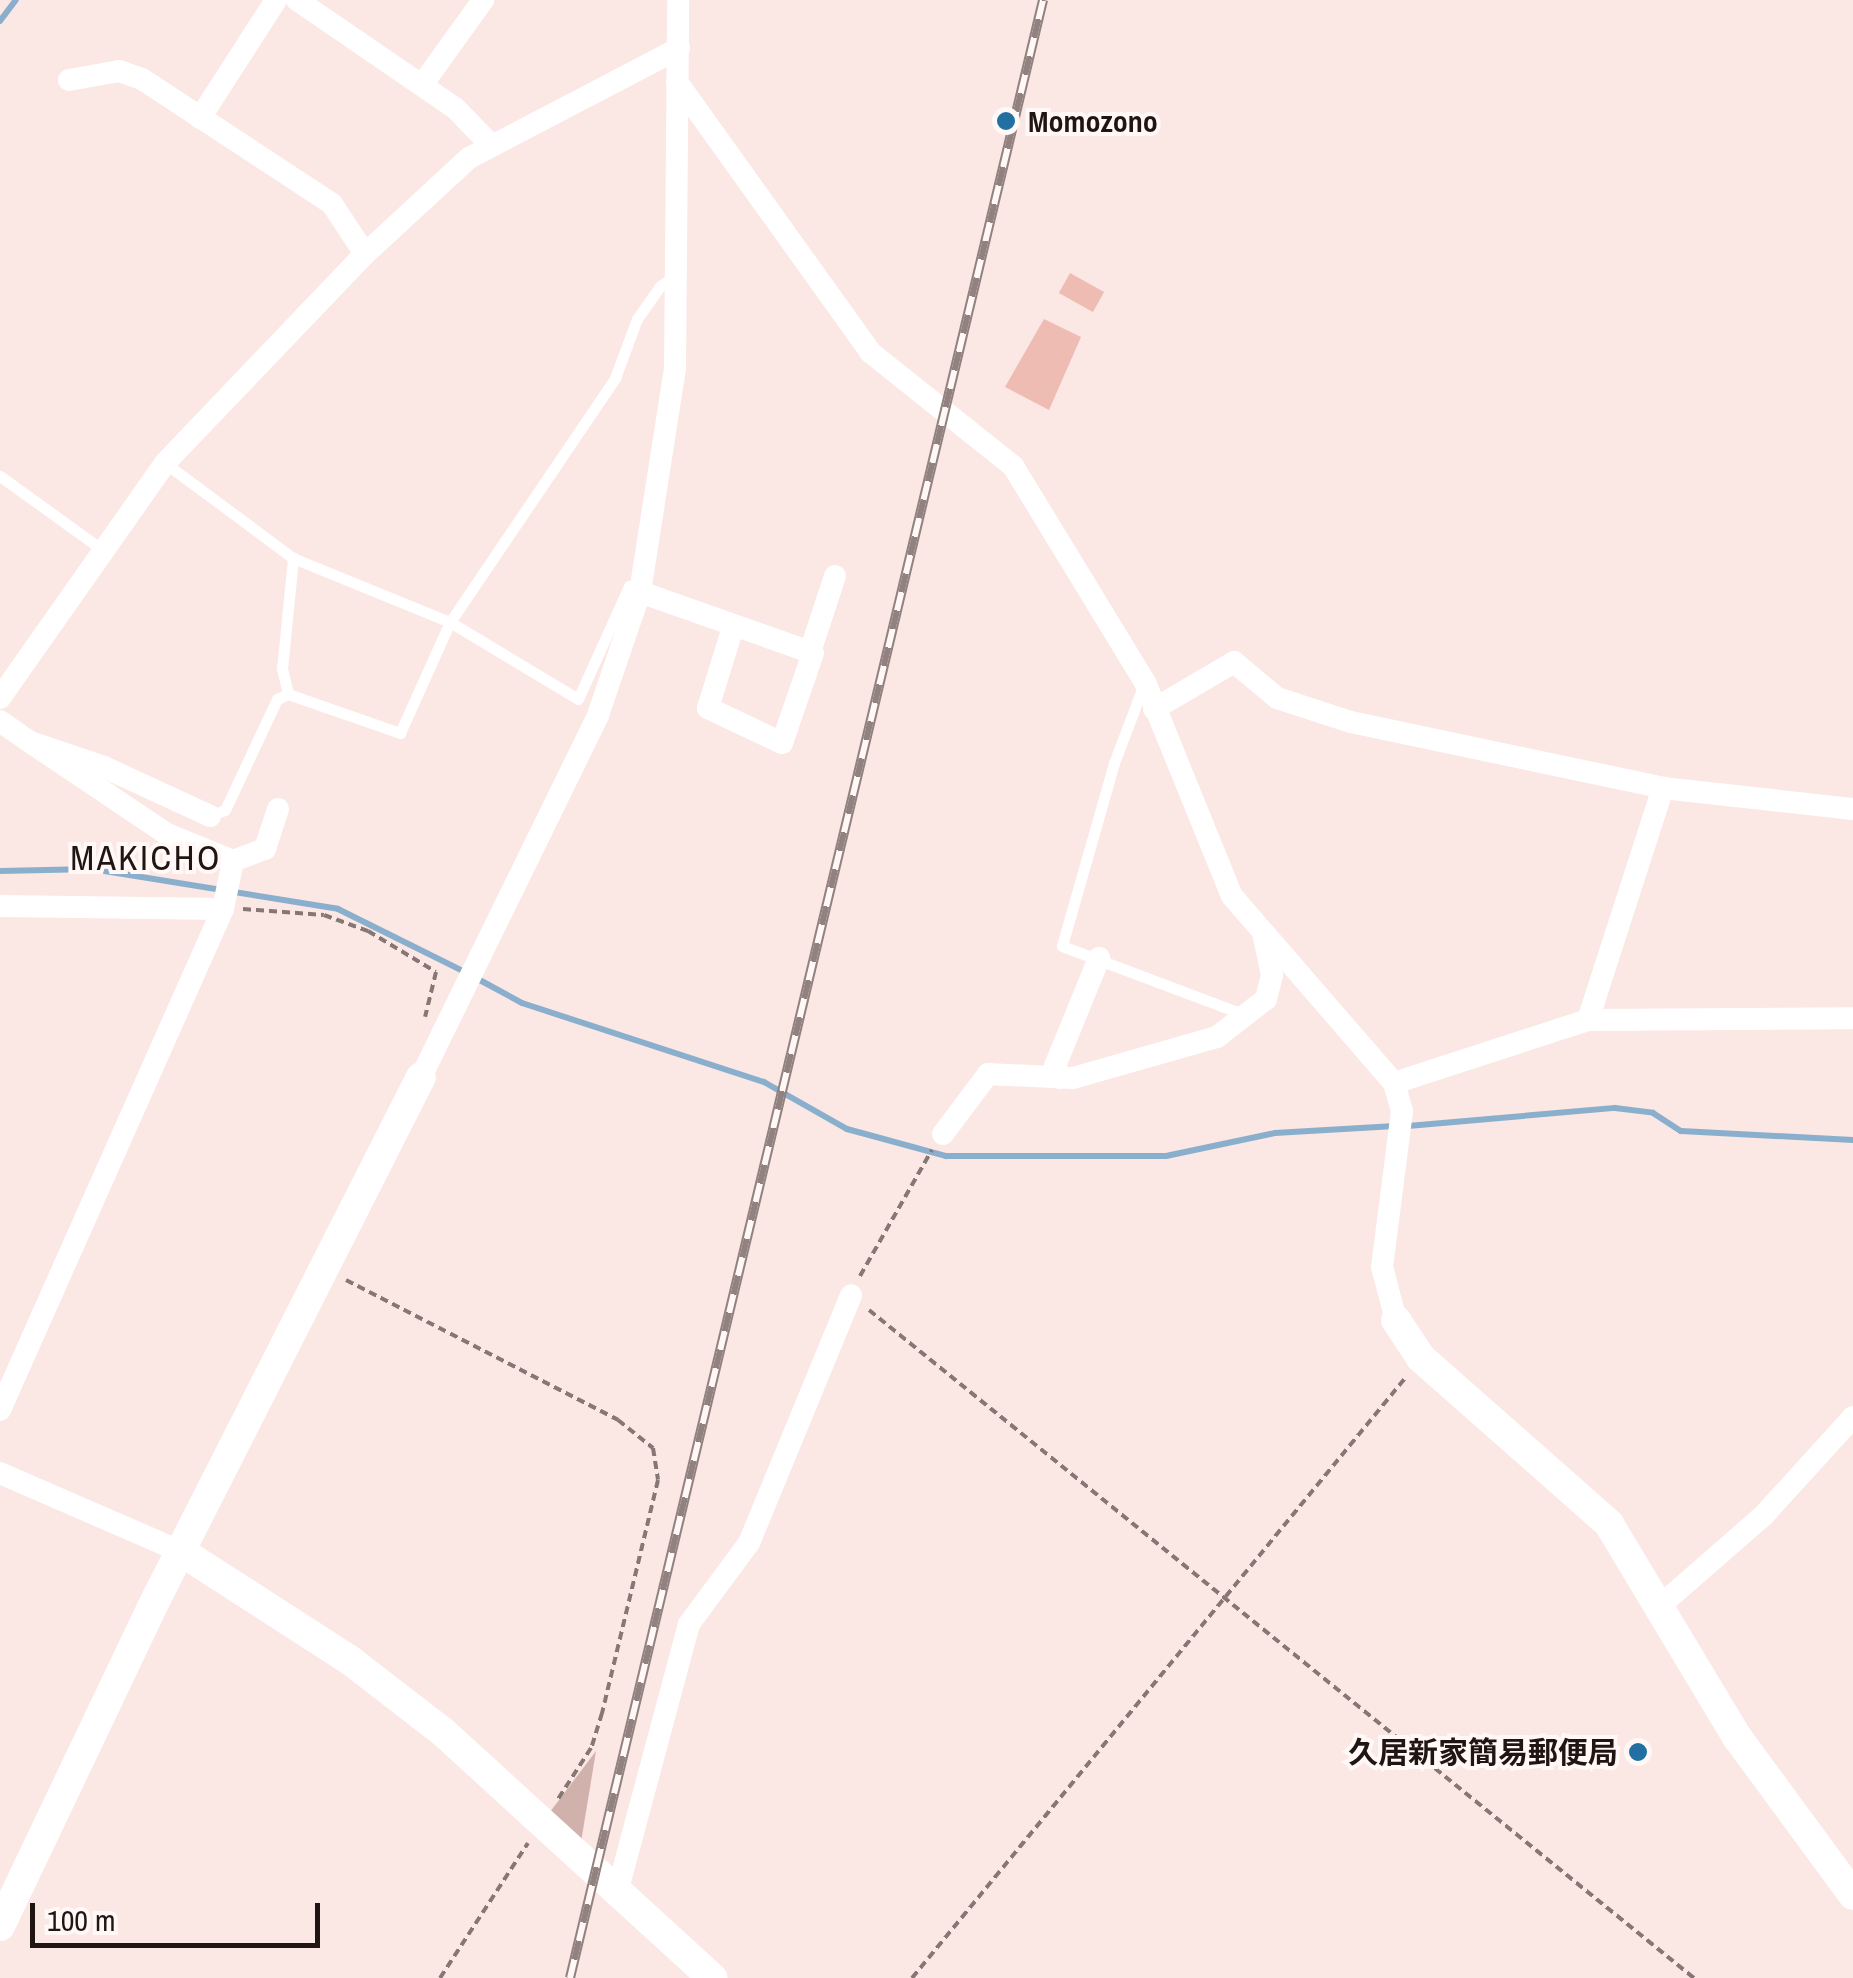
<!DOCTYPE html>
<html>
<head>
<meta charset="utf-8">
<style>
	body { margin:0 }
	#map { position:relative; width:1853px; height:1978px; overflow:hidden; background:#fbe7e4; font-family:"Archivo Narrow","Noto Sans JP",sans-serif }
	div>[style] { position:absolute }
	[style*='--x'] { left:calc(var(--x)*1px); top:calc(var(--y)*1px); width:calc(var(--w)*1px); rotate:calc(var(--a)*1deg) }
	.green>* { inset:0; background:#d0b1ab }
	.stream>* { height:6px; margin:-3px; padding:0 3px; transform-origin:3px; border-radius:3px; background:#8aafcd }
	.building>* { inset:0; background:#eebcb3; transform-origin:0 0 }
	.path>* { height:4px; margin-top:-2px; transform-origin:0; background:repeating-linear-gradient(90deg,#867774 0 8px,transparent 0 13px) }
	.service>* { height:11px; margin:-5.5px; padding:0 5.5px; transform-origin:5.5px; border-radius:5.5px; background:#fff }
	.minor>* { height:22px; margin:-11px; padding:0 11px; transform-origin:11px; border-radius:11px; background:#fff }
	.tertiary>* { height:30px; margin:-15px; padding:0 15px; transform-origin:15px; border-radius:15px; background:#fff }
	.rail>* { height:10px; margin-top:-5px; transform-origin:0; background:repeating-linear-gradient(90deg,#fff8f7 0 19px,#91817f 0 38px); box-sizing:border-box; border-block:2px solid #91817f }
	.dots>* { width:28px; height:28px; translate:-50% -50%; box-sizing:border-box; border:5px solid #fff8f7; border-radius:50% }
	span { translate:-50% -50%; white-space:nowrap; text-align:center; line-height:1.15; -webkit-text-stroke:8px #fff8f7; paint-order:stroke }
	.poi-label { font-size:30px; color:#201513; font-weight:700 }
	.left { translate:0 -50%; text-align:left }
	.right { translate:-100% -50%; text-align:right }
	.quarter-label { font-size:35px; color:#201513; letter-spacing:2.5px }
	.scale { position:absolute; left:30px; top:1903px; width:290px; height:45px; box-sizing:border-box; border:5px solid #201513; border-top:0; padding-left:12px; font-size:30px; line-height:35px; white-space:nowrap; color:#201513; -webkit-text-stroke:8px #fff8f7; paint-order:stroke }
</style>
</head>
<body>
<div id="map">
	<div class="green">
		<div style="clip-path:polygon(596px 1751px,581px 1842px,550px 1812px)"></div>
	</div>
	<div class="stream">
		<div style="--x:0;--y:21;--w:26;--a:-53"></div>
		<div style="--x:0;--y:871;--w:92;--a:-1.2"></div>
		<div style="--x:92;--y:869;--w:249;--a:9.2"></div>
		<div style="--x:338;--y:909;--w:142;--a:26.4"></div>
		<div style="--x:476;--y:978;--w:52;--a:28.5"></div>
		<div style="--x:522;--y:1003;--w:255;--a:18.1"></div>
		<div style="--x:764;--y:1082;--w:95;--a:29.5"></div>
		<div style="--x:847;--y:1129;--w:103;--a:15.3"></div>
		<div style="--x:946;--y:1156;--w:220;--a:0"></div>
		<div style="--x:1166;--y:1156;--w:111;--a:-11.9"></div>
		<div style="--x:1275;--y:1133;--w:120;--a:-3.3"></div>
		<div style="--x:1408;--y:1126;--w:208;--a:-5"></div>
		<div style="--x:1615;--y:1108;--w:38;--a:7"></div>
		<div style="--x:1653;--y:1113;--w:33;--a:33"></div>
		<div style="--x:1681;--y:1131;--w:172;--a:3"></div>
	</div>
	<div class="building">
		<div style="left:1070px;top:273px;width:39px;height:23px;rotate:29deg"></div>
		<div style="clip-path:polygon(1044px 319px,1081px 337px,1049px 410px,1005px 387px)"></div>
	</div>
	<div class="path">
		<div style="--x:243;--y:909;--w:81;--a:4.2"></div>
		<div style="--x:324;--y:915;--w:47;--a:20"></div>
		<div style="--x:368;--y:931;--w:79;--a:31.1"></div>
		<div style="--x:436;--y:972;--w:46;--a:103.7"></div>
		<div style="--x:860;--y:1276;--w:145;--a:-60.3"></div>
		<div style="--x:346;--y:1280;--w:306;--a:27.2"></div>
		<div style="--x:618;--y:1420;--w:45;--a:38.7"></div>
		<div style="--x:653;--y:1448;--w:32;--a:81"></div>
		<div style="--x:658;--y:1480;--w:240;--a:103.5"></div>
		<div style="--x:602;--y:1713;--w:37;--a:107"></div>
		<div style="--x:591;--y:1748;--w:64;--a:122.9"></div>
		<div style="--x:869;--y:1310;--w:1062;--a:39"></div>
		<div style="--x:440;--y:1978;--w:161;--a:-56.9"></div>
		<div style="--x:912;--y:1978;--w:778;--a:-50.58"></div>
	</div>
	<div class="service">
		<div style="--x:165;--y:463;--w:159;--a:36.6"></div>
		<div style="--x:0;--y:476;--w:128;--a:35.8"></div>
		<div style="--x:1144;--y:684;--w:85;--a:110.8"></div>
		<div style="--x:1114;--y:763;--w:190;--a:105.9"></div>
		<div style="--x:1062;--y:946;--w:197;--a:20.6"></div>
		<div style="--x:288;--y:694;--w:26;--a:-103"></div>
		<div style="--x:282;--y:669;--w:112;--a:-84.3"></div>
		<div style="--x:293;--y:558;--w:170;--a:22.2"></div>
		<div style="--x:450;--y:622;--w:149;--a:31"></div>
		<div style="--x:578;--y:699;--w:124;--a:-65.7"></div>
		<div style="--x:629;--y:586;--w:14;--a:-17"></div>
		<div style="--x:210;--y:816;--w:16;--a:-22"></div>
		<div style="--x:225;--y:810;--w:123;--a:-64.9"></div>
		<div style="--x:277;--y:699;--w:12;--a:-24"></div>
		<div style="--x:288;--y:694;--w:119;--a:19.2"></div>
		<div style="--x:400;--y:733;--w:122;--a:-65.8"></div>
		<div style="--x:450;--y:622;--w:295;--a:-55.9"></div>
		<div style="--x:615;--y:378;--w:63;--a:-69.6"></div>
		<div style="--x:637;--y:319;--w:39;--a:-55"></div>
		<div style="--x:659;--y:287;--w:19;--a:-35"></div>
	</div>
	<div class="minor">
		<div style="--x:297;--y:0;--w:191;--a:34.4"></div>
		<div style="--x:455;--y:108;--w:52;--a:45.8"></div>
		<div style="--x:69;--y:80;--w:51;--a:-10.2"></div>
		<div style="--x:119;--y:71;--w:24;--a:19"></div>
		<div style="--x:142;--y:79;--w:227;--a:33.3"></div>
		<div style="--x:332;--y:204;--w:60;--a:56.6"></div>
		<div style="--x:677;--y:82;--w:332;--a:54.4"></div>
		<div style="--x:870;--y:352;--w:183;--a:38.6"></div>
		<div style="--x:1013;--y:466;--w:253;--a:58.6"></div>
		<div style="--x:1145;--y:682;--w:231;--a:67.9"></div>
		<div style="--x:1232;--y:896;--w:247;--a:49.1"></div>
		<div style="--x:1394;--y:1083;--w:29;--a:74"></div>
		<div style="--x:1402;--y:1111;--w:157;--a:97.3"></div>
		<div style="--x:1382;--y:1267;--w:55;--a:75.2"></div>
		<div style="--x:422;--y:85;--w:105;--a:-54.3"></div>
		<div style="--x:200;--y:118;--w:140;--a:-57.2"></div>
		<div style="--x:640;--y:592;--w:183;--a:19.4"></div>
		<div style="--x:813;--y:653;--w:95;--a:109"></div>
		<div style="--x:782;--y:743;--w:82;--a:-154.7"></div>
		<div style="--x:708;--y:708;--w:85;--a:-72.8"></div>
		<div style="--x:810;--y:652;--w:80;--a:-71.8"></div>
		<div style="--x:0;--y:698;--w:287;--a:-54.9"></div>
		<div style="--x:165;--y:463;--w:289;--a:-46.3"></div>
		<div style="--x:365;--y:254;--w:142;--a:-42.7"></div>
		<div style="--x:469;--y:158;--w:237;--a:-27.6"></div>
		<div style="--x:1154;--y:709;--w:93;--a:-30.4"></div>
		<div style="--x:1234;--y:662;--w:56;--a:39.9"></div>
		<div style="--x:1277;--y:698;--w:78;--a:18"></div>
		<div style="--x:1351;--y:722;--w:319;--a:11.9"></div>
		<div style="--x:1663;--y:788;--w:191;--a:6.3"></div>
		<div style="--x:0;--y:721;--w:37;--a:35"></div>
		<div style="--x:30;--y:742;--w:78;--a:18.7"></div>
		<div style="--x:104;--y:767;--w:117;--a:24.8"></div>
		<div style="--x:30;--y:742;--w:165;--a:33.9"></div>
		<div style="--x:167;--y:834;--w:71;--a:22.2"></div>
		<div style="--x:233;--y:861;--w:34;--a:-21"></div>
		<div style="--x:265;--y:849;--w:42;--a:-72"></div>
		<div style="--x:0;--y:906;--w:223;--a:0.8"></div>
		<div style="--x:1588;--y:1020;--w:244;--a:-72.1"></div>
		<div style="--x:421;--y:1077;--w:403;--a:-63.9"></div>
		<div style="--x:598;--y:715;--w:130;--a:-71.1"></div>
		<div style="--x:640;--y:592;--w:226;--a:-81.1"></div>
		<div style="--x:675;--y:369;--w:369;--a:-89.5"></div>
		<div style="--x:1059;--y:1078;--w:13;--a:-108"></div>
		<div style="--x:1055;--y:1066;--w:117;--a:-67.8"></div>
		<div style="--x:1394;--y:1083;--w:204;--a:-18"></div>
		<div style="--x:1588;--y:1020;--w:265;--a:-0.4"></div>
		<div style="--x:943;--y:1134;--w:75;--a:-53.1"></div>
		<div style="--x:988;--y:1074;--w:85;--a:2.7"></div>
		<div style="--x:1073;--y:1078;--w:150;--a:-15.9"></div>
		<div style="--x:1217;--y:1037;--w:62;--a:-37.8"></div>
		<div style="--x:1266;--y:999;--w:25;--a:-76"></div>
		<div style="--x:1272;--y:975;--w:40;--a:-102"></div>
		<div style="--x:0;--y:1410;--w:548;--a:-66.01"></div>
		<div style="--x:223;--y:909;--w:49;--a:-78.2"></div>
		<div style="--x:0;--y:1473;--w:198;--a:23.5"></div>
		<div style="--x:1662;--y:1604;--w:134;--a:-41.1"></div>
		<div style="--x:1763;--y:1516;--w:134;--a:-47.7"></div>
		<div style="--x:618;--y:1889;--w:274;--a:-75"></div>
		<div style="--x:689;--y:1624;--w:101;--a:-53.5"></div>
		<div style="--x:749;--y:1543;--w:268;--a:-67.6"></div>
	</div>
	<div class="tertiary">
		<div style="--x:1396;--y:1320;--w:45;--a:56.7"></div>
		<div style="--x:1421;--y:1358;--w:251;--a:41.4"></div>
		<div style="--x:1609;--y:1524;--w:249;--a:59"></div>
		<div style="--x:1737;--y:1737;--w:196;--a:53.7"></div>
		<div style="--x:182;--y:1552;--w:201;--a:32.8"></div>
		<div style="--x:351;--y:1661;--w:116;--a:37.7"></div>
		<div style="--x:443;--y:1732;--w:365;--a:42.4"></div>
		<div style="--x:0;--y:1926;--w:353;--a:-64.5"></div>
		<div style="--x:152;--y:1607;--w:594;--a:-63.09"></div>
	</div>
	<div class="rail">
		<div style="--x:570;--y:1978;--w:2034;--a:-76.55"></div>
	</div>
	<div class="dots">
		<div style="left:1006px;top:121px;background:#226fa1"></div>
		<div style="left:1638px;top:1752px;background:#226fa1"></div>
	</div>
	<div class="poi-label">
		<span class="left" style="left:1028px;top:121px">Momozono</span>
		<span class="right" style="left:1618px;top:1752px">久居新家簡易郵便局</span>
	</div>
	<div class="quarter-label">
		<span style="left:146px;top:858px">MAKICHO</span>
	</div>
	<div class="scale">100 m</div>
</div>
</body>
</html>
